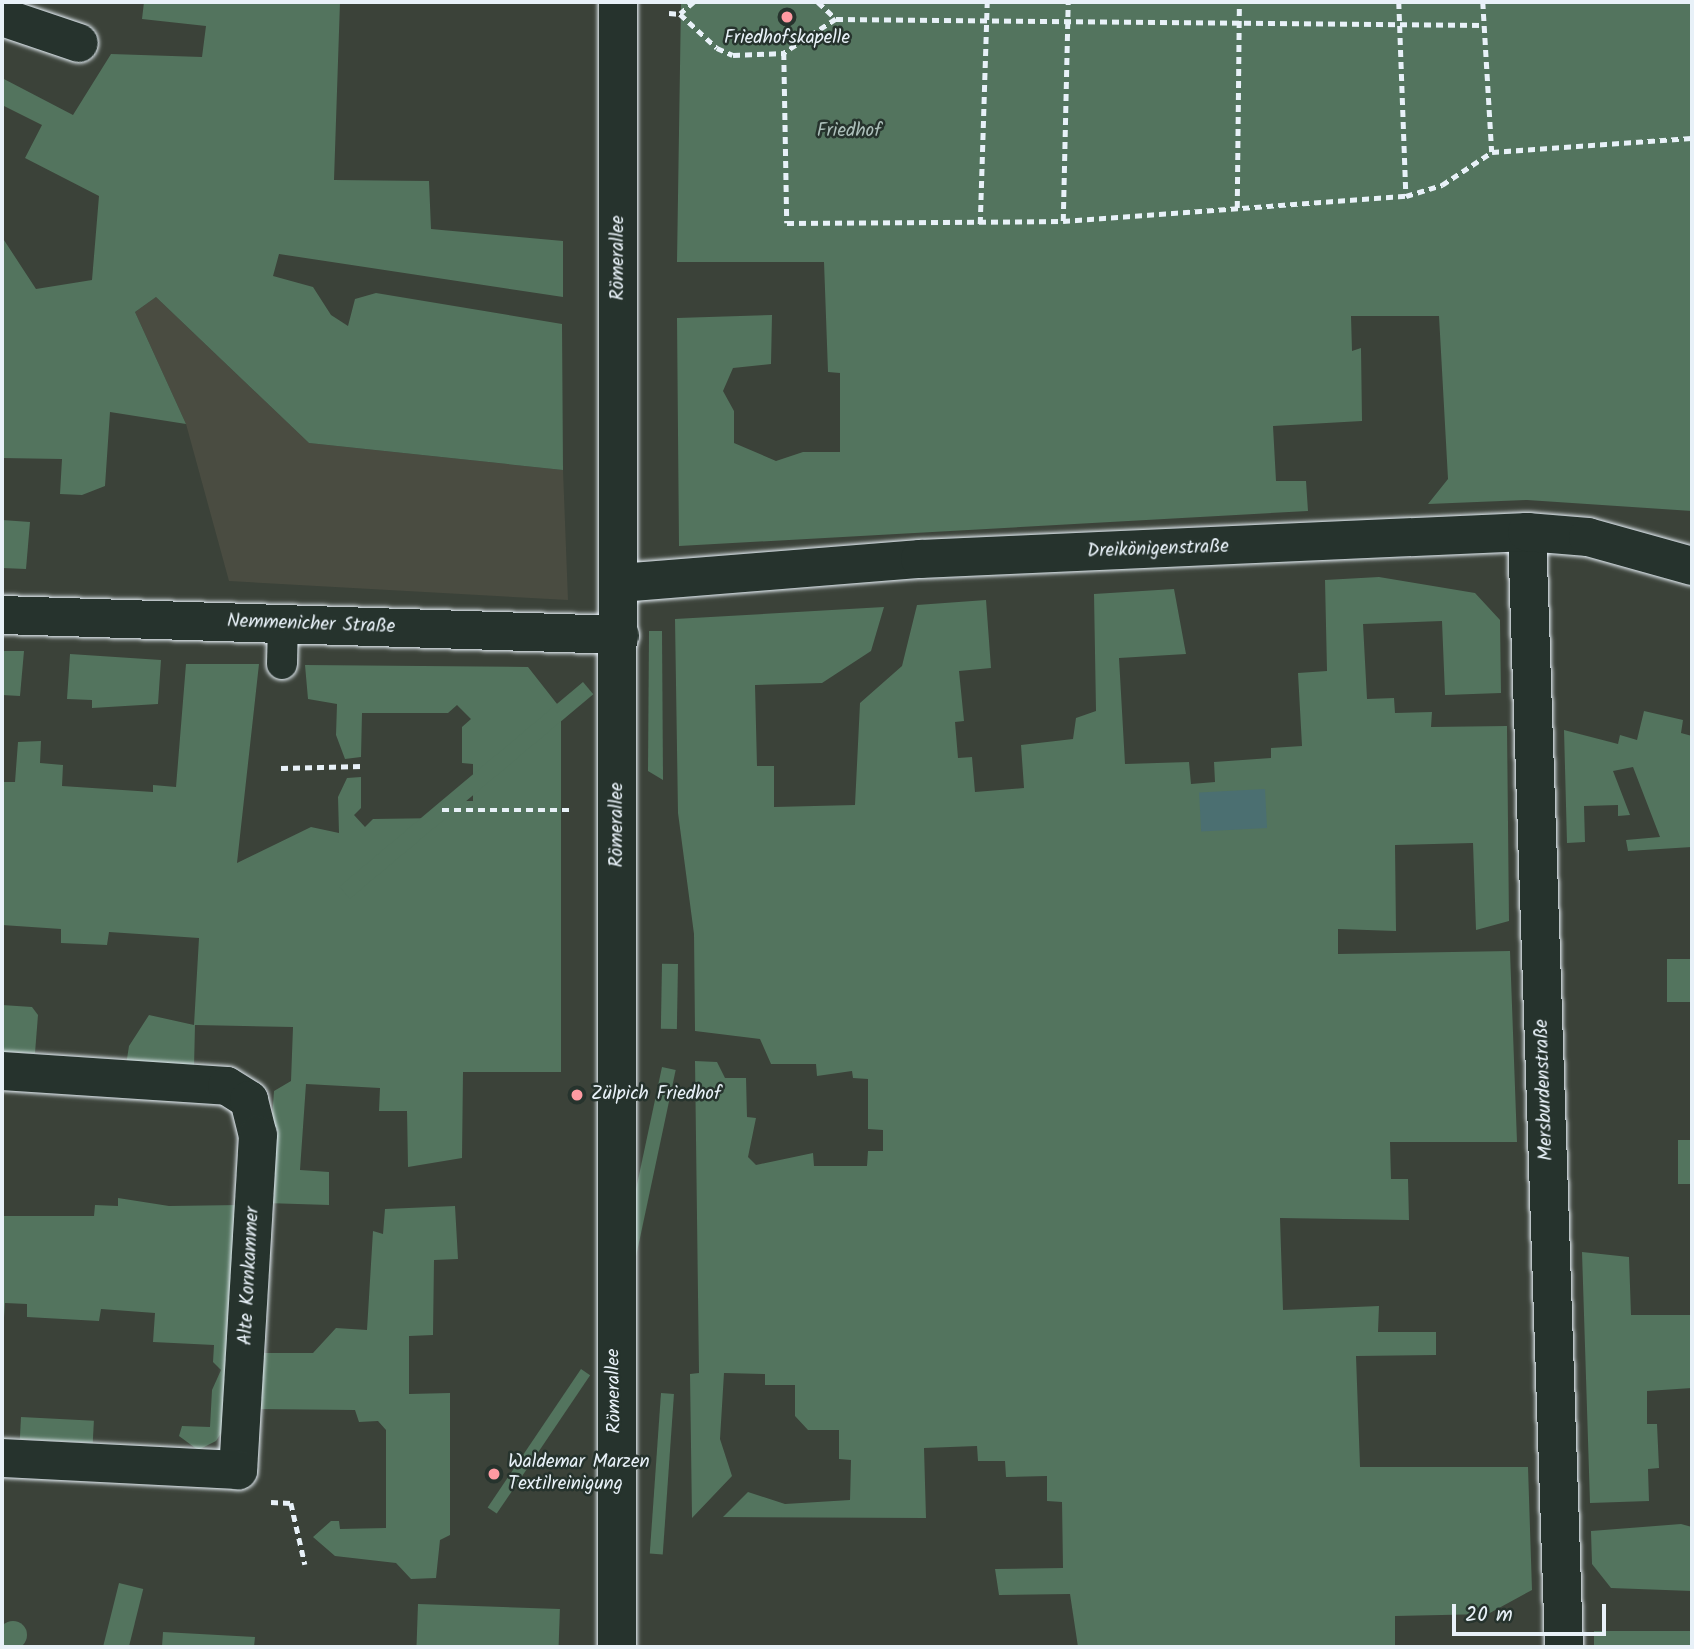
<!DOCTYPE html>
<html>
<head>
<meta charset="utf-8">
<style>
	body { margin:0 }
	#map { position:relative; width:1694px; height:1649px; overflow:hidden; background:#3b4239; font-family:Kalam,sans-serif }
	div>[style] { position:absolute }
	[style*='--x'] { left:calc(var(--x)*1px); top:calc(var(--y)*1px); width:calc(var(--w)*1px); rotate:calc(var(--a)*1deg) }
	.built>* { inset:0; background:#4a4c41 }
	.green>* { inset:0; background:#53745e; transform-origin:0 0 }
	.round { border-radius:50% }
	.water>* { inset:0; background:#4b6f71; transform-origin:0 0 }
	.path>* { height:4.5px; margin-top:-2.25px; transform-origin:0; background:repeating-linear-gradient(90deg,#e8f1f8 0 7px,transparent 0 12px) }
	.roads { filter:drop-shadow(0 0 2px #e8f1f8) drop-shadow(0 0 2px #e8f1f8) }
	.service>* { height:30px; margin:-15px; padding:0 15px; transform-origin:15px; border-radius:15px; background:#26332d }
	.minor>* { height:38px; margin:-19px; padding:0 19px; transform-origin:19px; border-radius:19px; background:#26332d }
	.tertiary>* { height:38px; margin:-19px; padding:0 19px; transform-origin:19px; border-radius:19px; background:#26332d }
	.dots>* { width:19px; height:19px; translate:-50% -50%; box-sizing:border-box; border:4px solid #26332d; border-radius:50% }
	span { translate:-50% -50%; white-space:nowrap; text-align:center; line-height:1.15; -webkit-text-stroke:5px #26332d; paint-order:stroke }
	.poi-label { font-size:19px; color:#e8f1f8 }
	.left { translate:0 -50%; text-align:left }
	.park-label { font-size:19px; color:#acbfba }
	.street-label { font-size:19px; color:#e8f1f8 }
	.frame { position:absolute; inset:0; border:4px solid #e8f1f8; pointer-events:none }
	.scale { position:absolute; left:1452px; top:1604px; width:154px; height:32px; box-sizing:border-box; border:4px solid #e8f1f8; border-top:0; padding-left:9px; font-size:21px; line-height:24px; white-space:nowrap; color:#e8f1f8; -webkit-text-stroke:5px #26332d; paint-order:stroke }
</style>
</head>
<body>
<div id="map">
	<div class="built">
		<div style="clip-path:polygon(156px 297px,309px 443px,563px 470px,568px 600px,229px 581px,186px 424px,135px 312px)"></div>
	</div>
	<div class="green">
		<div style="clip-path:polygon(144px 2px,340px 2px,334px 180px,429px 181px,431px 229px,563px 241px,563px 297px,279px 254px,273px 276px,313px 287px,331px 315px,348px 326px,355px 299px,376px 293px,562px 324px,563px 470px,309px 443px,156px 297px,135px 312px,186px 424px,110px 412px,105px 486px,82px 495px,60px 494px,62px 459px,2px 458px,2px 237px,36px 289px,92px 280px,99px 196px,25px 158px,42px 125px,2px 105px,2px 78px,73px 115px,111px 54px,202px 57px,206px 26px,142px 19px)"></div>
		<div style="clip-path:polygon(681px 2px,1692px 2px,1692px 511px,1527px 500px,1428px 504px,1448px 479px,1439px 316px,1351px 316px,1352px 351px,1361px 348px,1362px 421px,1273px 426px,1276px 481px,1306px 481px,1308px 511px,679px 546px,677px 318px,772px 315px,771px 364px,733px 368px,723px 391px,734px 411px,734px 443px,776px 461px,803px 452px,840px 452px,840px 373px,828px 372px,824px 262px,677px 262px)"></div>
		<div style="clip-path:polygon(2px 520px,30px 522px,26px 569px,2px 568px)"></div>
		<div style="clip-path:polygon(1379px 577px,1475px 593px,1500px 620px,1501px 693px,1445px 695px,1442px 621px,1363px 624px,1367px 699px,1394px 698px,1395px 713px,1432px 712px,1431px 727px,1507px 726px,1509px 921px,1476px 930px,1473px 843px,1395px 845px,1396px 931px,1338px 929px,1338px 954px,1510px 951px,1517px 1142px,1390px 1142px,1391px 1179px,1408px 1179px,1409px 1220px,1280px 1218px,1283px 1310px,1379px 1306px,1378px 1332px,1436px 1332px,1436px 1355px,1356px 1356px,1360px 1467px,1528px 1467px,1532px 1590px,1488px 1614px,1395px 1616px,1395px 1647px,1078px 1647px,1070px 1594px,999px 1595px,995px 1569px,1063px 1568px,1062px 1502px,1047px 1501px,1047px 1476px,1006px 1477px,1005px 1461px,978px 1461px,977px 1446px,924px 1448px,926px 1518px,723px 1517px,748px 1492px,785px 1504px,850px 1500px,851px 1460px,839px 1459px,839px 1430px,808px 1430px,795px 1416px,795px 1385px,765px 1385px,765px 1374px,724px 1373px,720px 1439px,732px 1476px,692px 1518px,690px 1374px,699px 1373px,695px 1061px,717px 1062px,725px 1078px,746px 1078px,747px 1117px,756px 1118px,748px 1157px,756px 1165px,813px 1153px,814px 1166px,867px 1166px,868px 1151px,883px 1151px,883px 1130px,868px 1129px,868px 1079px,853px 1078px,852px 1071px,817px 1076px,816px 1064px,771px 1064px,760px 1039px,695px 1031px,694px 934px,678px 813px,675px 619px,884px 607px,871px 651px,822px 683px,755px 685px,757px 766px,774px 766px,774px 807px,855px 805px,860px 703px,902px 666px,917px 605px,986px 600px,991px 668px,959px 671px,964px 721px,955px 722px,958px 758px,972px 757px,975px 792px,1024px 788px,1021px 745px,1073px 739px,1076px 718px,1096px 711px,1094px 594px,1174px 589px,1186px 654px,1119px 658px,1125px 764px,1189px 762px,1191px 784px,1215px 782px,1214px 762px,1271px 758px,1271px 748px,1302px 746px,1298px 673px,1327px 671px,1325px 580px)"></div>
		<div style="clip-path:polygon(649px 631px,662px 631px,663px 780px,648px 771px)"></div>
		<div style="clip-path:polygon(2px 651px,24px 651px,20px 696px,2px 695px)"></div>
		<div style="clip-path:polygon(70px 654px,161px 660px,158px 704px,92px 708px,92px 700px,67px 699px)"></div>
		<div style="clip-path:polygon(186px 664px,259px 664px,237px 863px,311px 827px,339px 833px,338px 797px,347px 778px,361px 777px,361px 808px,354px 815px,365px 827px,373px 819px,442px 818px,441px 801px,473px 801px,473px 764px,462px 763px,462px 727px,471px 719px,457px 705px,448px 713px,362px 713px,361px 757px,345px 759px,336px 735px,337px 704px,308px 699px,305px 665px,528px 667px,561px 709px,561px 1072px,463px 1072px,462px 1158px,408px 1167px,407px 1111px,379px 1111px,380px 1088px,306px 1084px,300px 1170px,329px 1172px,329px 1205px,266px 1203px,274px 1091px,291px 1081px,293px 1027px,195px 1025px,194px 1068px,126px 1065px,129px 1046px,149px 1015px,194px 1025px,199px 938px,109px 932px,107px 945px,61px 943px,61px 929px,2px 925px,2px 782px,15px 782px,18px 742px,41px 741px,40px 763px,63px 765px,62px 786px,153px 792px,153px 785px,176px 787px)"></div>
		<div style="left:583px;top:682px;width:16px;height:318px;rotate:50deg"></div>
		<div style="clip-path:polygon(1644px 711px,1683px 720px,1681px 733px,1692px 736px,1692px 847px,1628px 851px,1626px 840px,1660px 837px,1633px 767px,1613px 771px,1630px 815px,1618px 816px,1618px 805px,1584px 806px,1585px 842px,1567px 843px,1564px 730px,1618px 744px,1620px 735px,1637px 740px)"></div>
		<div style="left:1692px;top:959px;width:43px;height:25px;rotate:90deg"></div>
		<div style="left:678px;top:964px;width:65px;height:16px;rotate:91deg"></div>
		<div style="clip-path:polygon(2px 1005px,32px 1007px,38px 1015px,35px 1053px,2px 1052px)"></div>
		<div style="left:662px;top:1067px;width:14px;height:241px;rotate:12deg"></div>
		<div style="left:1692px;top:1140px;width:44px;height:14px;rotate:90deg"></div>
		<div style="clip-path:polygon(118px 1198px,169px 1206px,240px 1205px,227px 1424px,216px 1441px,198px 1450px,179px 1436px,182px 1426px,210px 1427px,212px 1390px,221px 1370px,213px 1362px,214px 1345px,153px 1342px,155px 1313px,101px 1309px,99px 1321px,27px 1317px,27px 1304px,5px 1303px,2px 1347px,2px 1216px,94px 1216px,95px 1205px,118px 1206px)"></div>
		<div style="clip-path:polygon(455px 1206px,458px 1259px,434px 1260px,433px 1335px,409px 1336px,409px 1394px,450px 1393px,450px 1535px,440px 1540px,436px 1578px,411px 1579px,396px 1563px,335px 1556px,313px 1537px,331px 1521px,339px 1521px,340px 1529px,386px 1528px,386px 1430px,378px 1421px,359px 1422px,355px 1410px,256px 1409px,260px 1353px,313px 1353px,336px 1328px,367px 1330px,373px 1231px,383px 1234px,385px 1209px)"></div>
		<div style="clip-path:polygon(1582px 1252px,1629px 1257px,1631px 1315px,1692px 1315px,1692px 1388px,1647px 1391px,1647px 1424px,1657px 1424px,1659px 1468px,1648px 1469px,1649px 1501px,1590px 1503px)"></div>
		<div style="left:581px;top:1369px;width:11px;height:167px;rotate:34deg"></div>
		<div style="left:661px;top:1393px;width:13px;height:161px;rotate:4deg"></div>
		<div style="left:21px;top:1417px;width:73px;height:22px;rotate:3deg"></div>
		<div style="clip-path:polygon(1681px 1524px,1692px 1527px,1692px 1591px,1611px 1588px,1592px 1564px,1591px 1531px)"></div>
		<div style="left:119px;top:1583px;width:25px;height:64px;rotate:14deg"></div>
		<div style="left:418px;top:1604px;width:142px;height:43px;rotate:2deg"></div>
		<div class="round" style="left:-1px;top:1621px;width:28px;height:28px"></div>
		<div style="left:1594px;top:1631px;width:98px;height:16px"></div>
		<div style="clip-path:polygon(163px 1632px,255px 1637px,254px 1647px,162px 1647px)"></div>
	</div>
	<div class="water">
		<div style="left:1265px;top:789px;width:39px;height:66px;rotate:87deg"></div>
	</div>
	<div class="path">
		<div style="--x:694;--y:2;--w:18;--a:139"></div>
		<div style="--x:680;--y:14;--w:50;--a:42.6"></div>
		<div style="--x:717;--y:48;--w:17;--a:24"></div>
		<div style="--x:733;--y:55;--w:51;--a:-2.2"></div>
		<div style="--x:818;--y:2;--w:25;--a:43"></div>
		<div style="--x:836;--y:19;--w:62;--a:146.8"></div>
		<div style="--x:784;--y:53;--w:170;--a:89"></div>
		<div style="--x:787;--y:223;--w:276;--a:-0.4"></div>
		<div style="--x:1063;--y:221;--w:344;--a:-4.2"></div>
		<div style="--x:1406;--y:196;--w:38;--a:-17"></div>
		<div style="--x:1442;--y:185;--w:60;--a:-33.4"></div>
		<div style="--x:1399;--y:2;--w:194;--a:87.9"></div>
		<div style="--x:1483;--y:2;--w:150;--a:86.6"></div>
		<div style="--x:1492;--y:152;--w:200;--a:-4"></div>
		<div style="--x:669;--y:13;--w:11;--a:5"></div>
		<div style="--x:836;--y:19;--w:648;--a:0.53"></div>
		<div style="--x:1237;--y:208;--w:206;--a:-89.4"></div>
		<div style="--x:1063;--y:221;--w:219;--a:-88.7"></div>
		<div style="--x:980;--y:224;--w:222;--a:-88.2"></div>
		<div style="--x:281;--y:768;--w:81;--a:-1.4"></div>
		<div style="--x:442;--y:810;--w:128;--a:0"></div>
		<div style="--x:271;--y:1502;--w:20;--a:3"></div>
		<div style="--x:291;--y:1503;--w:63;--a:77.1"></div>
	</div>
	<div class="roads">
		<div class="service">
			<div style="--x:282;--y:664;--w:40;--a:-88.6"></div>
		</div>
		<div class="minor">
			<div style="--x:2;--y:17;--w:81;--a:18.7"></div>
			<div style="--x:1527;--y:532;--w:1116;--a:88.1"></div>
			<div style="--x:620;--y:583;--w:301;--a:-4.6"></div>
			<div style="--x:920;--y:559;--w:608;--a:-2.55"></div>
			<div style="--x:1527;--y:532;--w:61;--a:4.7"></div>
			<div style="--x:1588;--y:537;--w:108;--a:15.6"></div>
			<div style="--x:2;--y:615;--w:618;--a:1.85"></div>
			<div style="--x:2;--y:1071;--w:225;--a:3.8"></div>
			<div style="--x:227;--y:1086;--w:26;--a:32"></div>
			<div style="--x:249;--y:1100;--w:36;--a:76"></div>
			<div style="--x:258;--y:1135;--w:336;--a:93.4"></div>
			<div style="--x:238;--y:1470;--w:236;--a:-177.1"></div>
		</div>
		<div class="tertiary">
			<div style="--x:617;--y:1647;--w:1645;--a:-89.97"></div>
		</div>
	</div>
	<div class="dots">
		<div style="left:787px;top:17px;background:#ff9aa2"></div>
		<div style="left:577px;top:1095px;background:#ff9aa2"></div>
		<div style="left:494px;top:1474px;background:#ff9aa2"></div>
	</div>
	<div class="poi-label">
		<span style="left:787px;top:39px">Friedhofskapelle</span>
		<span class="left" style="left:591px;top:1095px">Zülpich Friedhof</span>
		<span class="left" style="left:508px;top:1474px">Waldemar Marzen<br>Textilreinigung</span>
	</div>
	<div class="park-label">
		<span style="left:849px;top:132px">Friedhof</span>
	</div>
	<div class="street-label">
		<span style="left:619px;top:258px;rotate:-90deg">Römerallee</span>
		<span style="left:1158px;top:550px;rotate:-2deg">Dreikönigenstraße</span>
		<span style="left:311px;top:625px;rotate:2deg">Nemmenicher Straße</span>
		<span style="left:618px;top:825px;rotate:-90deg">Römerallee</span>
		<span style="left:1545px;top:1090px;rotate:-92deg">Mersburdenstraße</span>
		<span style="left:250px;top:1276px;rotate:-87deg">Alte Kornkammer</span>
		<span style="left:615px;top:1391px;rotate:-91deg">Römerallee</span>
	</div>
	<div class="frame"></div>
	<div class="scale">20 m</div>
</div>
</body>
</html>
